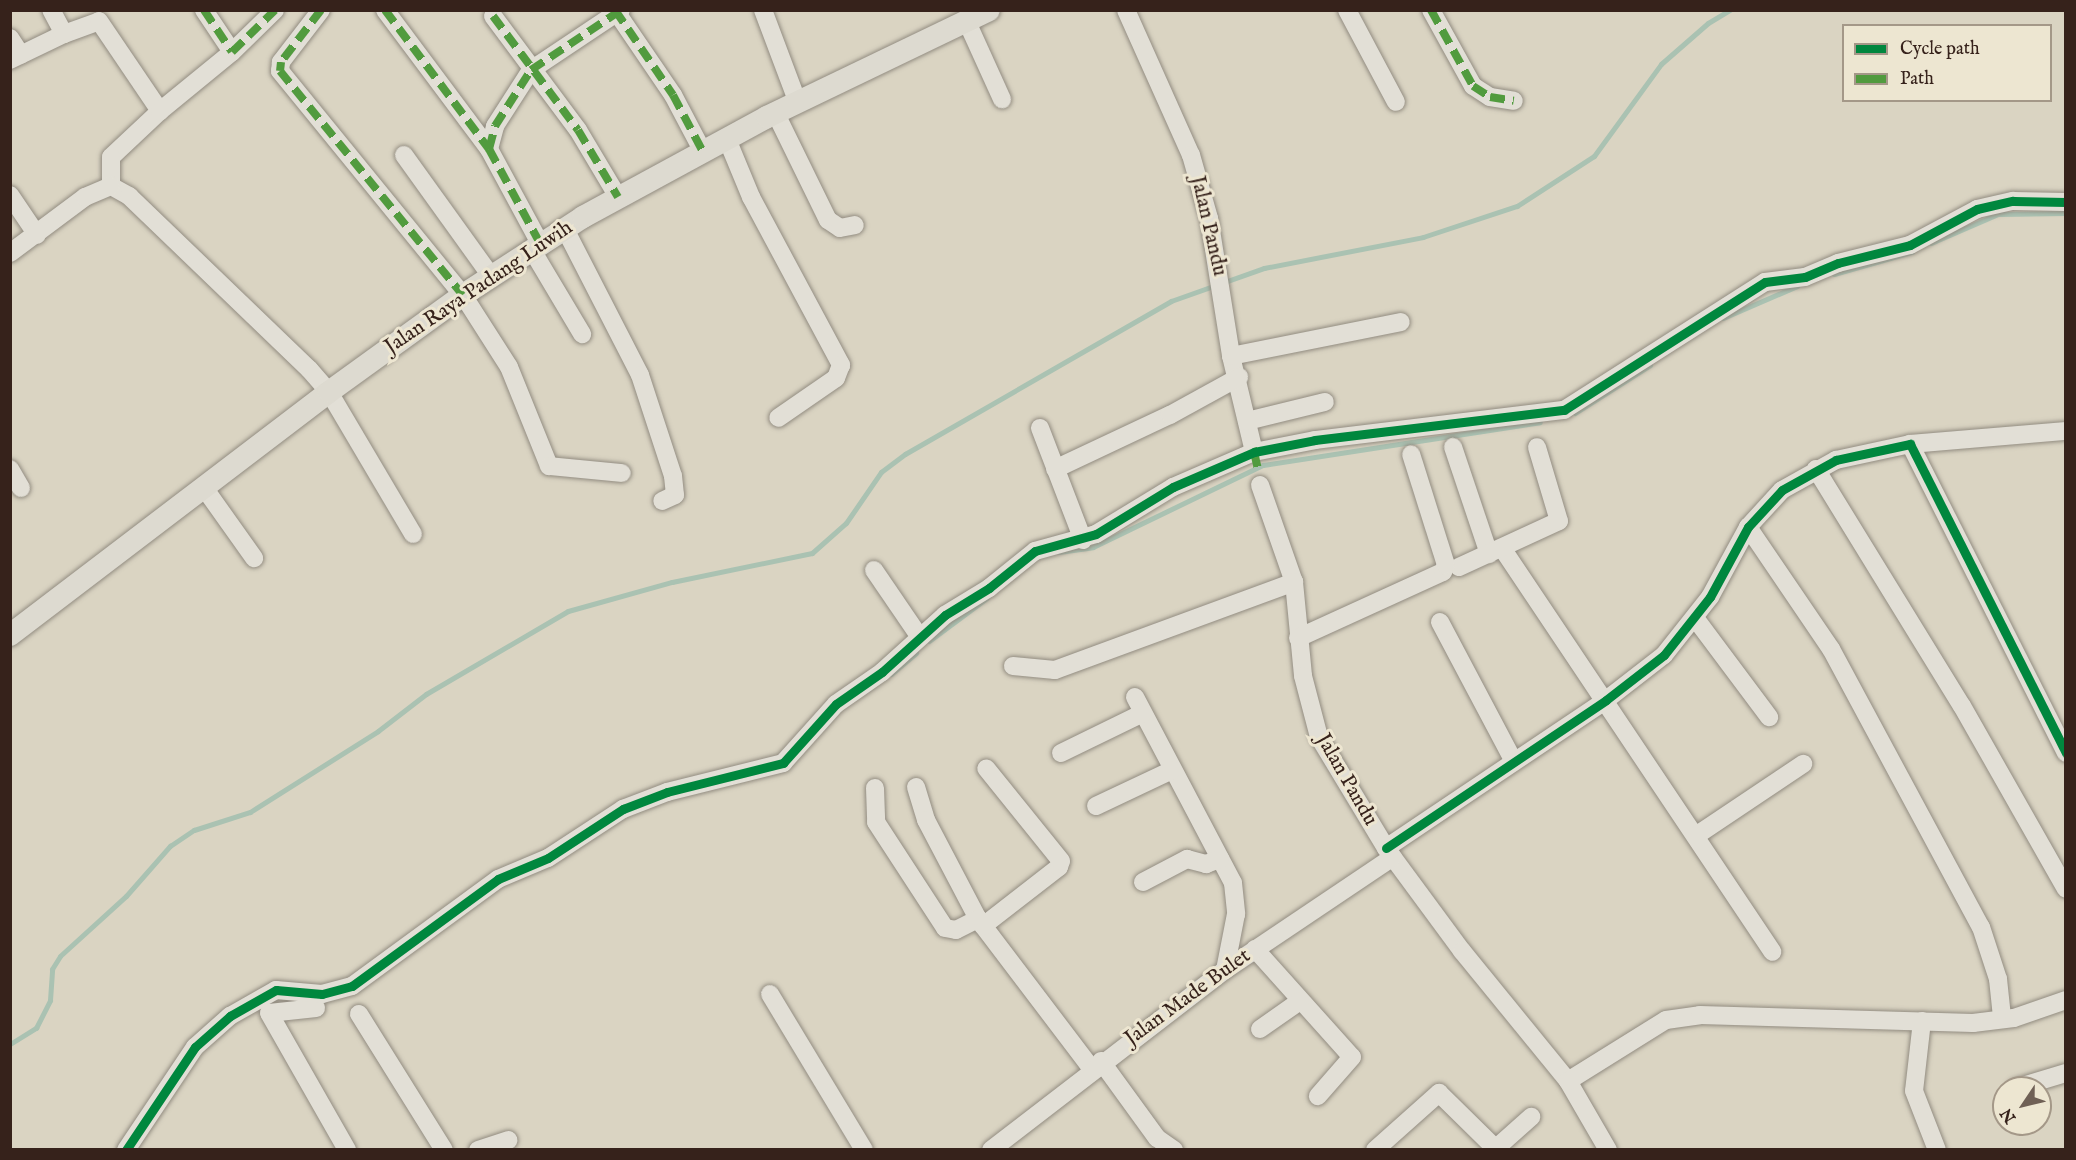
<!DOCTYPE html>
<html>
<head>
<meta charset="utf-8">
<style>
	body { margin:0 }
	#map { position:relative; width:2076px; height:1160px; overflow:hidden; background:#dad4c2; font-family:"IM FELL English",serif }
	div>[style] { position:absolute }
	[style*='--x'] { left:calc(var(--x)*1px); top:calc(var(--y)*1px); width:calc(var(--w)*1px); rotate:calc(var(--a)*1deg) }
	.stream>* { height:5px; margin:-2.5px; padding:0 2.5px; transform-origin:2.5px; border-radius:2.5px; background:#aac2b2 }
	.roads { filter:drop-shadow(0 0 2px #928c81) drop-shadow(0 0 2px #928c81) }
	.minor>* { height:18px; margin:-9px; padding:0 9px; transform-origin:9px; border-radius:9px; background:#e2dfd6 }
	.major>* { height:22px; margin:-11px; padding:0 11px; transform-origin:11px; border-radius:11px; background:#dddad0 }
	.quiet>* { height:8px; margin-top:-4px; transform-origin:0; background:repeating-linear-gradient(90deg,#519b3e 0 15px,transparent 0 23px) }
	.cycleway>* { height:9px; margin:-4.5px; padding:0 4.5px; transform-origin:4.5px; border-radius:4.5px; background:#00873e }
	span { translate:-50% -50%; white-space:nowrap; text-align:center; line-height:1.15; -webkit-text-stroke:6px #ede6d1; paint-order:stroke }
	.street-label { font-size:21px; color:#36221b }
	.frame { position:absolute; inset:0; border:12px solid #36221b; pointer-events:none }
	.legend { position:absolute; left:1842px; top:24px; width:210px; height:78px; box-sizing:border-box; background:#ede6d1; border:2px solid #a49888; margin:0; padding:8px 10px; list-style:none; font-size:18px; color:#36221b }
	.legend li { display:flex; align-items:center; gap:12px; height:30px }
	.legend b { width:30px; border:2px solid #a49888 }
	.north { position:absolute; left:1992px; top:1076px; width:60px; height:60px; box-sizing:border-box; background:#ede6d1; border:2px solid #a49888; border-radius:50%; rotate:235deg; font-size:16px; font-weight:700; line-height:24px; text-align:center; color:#36221b }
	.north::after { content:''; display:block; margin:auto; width:21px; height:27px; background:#6f6055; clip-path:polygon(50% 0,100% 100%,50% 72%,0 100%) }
</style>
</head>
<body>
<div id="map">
	<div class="stream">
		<div style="--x:1931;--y:243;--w:73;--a:-23.4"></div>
		<div style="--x:1998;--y:214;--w:68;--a:-0.8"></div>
		<div style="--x:1834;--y:274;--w:81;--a:-15.8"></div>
		<div style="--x:1723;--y:318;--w:81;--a:-23.4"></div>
		<div style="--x:1575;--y:413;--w:89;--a:-32.6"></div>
		<div style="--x:1059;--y:552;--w:34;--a:-8"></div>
		<div style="--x:1093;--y:547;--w:189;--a:-25.8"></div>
		<div style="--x:1263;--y:465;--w:280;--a:-8.8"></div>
		<div style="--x:929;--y:641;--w:72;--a:-36.6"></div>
		<div style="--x:891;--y:674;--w:33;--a:-40"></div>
		<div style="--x:10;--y:1044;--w:31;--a:-32"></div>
		<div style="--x:36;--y:1028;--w:31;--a:-63"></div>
		<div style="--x:50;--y:1000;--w:31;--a:-86"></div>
		<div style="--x:52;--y:969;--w:15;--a:-58"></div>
		<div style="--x:60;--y:956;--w:89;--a:-42.3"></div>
		<div style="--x:126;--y:896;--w:67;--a:-48.7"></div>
		<div style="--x:170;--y:846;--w:29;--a:-34"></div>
		<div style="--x:194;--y:830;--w:59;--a:-17.8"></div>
		<div style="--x:250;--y:812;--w:151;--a:-32.3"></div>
		<div style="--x:378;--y:731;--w:61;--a:-37.6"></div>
		<div style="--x:426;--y:694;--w:164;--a:-30.3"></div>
		<div style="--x:568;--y:611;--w:108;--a:-15.6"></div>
		<div style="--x:672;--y:582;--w:143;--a:-11.7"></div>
		<div style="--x:812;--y:553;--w:45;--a:-41.4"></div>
		<div style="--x:846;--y:523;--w:62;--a:-55.5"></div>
		<div style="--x:881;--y:472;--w:30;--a:-37"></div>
		<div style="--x:905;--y:454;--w:307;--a:-29.9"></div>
		<div style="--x:1171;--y:301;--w:99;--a:-19.5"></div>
		<div style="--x:1264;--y:268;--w:162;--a:-11"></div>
		<div style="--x:1423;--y:237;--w:99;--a:-18.3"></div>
		<div style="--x:1517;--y:206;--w:92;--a:-33"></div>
		<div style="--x:1594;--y:156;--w:114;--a:-53.9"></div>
		<div style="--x:1661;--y:64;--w:62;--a:-41.1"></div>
		<div style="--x:1708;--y:23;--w:26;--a:-31"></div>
	</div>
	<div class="roads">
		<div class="minor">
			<div style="--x:204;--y:10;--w:50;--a:56.3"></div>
			<div style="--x:232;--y:52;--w:60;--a:-44.3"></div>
			<div style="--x:321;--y:10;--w:66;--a:127.6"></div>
			<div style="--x:281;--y:62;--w:9;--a:96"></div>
			<div style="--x:280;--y:71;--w:289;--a:50.8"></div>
			<div style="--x:463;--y:295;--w:85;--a:57.4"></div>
			<div style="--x:509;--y:367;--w:107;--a:68"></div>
			<div style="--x:549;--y:466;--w:73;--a:5.5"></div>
			<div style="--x:385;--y:10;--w:174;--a:53.2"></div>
			<div style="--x:489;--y:149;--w:109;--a:61.6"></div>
			<div style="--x:615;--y:10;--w:103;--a:55.7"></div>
			<div style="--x:673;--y:95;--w:64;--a:62.2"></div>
			<div style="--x:763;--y:10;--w:99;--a:69.4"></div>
			<div style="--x:1126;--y:10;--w:159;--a:65.9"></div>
			<div style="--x:1191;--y:155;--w:66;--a:74.1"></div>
			<div style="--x:1209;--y:218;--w:140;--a:80.9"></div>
			<div style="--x:1231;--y:356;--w:99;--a:76.5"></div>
			<div style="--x:1347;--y:10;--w:104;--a:62"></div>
			<div style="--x:1431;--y:10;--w:87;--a:61.1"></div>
			<div style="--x:1473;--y:86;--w:20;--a:33"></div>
			<div style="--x:1490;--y:97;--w:24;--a:9"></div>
			<div style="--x:493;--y:16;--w:142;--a:53.3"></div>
			<div style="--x:578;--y:130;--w:78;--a:59.2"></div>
			<div style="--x:967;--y:22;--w:85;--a:65.6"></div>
			<div style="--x:64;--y:34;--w:37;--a:-20"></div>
			<div style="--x:99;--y:21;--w:109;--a:55.9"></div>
			<div style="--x:160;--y:111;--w:67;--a:136.8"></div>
			<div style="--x:111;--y:157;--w:29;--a:90"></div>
			<div style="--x:10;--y:38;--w:20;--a:57"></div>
			<div style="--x:10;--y:60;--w:60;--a:-25.7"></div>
			<div style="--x:64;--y:34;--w:27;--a:-118"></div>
			<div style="--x:160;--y:111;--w:93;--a:-39.3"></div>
			<div style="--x:776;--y:114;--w:118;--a:63.9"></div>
			<div style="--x:828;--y:220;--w:14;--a:34"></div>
			<div style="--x:840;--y:228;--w:15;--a:-11"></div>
			<div style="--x:727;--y:139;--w:63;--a:67.5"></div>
			<div style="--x:751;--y:197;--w:191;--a:61.8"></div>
			<div style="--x:841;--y:365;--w:14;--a:111"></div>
			<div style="--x:836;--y:378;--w:70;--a:145.4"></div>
			<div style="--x:489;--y:149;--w:24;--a:-75"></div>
			<div style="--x:495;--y:126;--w:67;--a:-57.3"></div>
			<div style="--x:531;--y:70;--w:108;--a:-33.7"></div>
			<div style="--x:404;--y:155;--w:149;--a:54.3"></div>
			<div style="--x:111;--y:186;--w:21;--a:29"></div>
			<div style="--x:129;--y:196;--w:250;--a:43.9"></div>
			<div style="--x:309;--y:369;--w:30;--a:49"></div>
			<div style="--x:329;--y:392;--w:165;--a:59.4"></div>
			<div style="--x:10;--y:195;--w:48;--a:56"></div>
			<div style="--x:565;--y:229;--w:164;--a:62.8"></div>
			<div style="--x:640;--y:375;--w:106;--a:71.9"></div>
			<div style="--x:673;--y:476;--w:19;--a:84"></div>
			<div style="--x:675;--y:495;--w:14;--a:155"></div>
			<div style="--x:532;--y:250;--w:98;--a:59.2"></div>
			<div style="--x:10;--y:253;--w:94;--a:-36.7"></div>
			<div style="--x:85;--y:197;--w:28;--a:-23"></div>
			<div style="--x:1231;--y:356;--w:173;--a:-11.3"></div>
			<div style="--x:1247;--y:421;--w:80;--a:-13.7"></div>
			<div style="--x:1040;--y:428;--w:120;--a:69"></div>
			<div style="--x:1910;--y:444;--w:157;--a:-4.8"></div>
			<div style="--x:1453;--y:447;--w:113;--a:71.4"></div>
			<div style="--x:10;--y:469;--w:22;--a:60"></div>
			<div style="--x:1055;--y:469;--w:127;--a:-25.2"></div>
			<div style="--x:1170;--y:415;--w:79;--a:-28.8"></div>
			<div style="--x:1816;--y:469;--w:278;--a:58.4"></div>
			<div style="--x:1962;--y:706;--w:210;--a:60.4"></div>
			<div style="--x:1260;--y:485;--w:103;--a:70.7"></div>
			<div style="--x:1294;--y:582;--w:94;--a:84.5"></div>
			<div style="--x:1303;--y:676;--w:63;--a:75.3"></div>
			<div style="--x:1319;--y:737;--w:130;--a:58.9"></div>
			<div style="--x:1386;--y:848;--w:128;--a:53.6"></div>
			<div style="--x:1462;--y:951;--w:168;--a:50.8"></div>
			<div style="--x:1568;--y:1081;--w:80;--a:59.9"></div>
			<div style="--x:205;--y:489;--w:85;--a:54.6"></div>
			<div style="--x:1748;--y:527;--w:148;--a:55.8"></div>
			<div style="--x:1831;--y:649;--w:316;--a:61.7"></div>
			<div style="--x:1981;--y:927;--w:55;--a:71.9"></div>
			<div style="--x:1998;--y:979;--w:39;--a:84"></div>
			<div style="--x:1502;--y:548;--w:486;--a:56.2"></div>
			<div style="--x:1459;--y:567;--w:110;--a:-24.7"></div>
			<div style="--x:1559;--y:521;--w:77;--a:-106.6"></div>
			<div style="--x:874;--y:570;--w:80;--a:55.7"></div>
			<div style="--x:1695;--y:618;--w:124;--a:53.2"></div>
			<div style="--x:1440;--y:622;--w:156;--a:62.1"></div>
			<div style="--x:1298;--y:638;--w:159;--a:-24.5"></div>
			<div style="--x:1443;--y:572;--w:8;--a:-67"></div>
			<div style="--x:1446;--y:565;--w:116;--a:-107.5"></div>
			<div style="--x:1013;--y:666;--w:42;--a:5.4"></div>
			<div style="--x:1055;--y:670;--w:255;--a:-20.2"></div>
			<div style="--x:1135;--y:697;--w:210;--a:62.2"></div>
			<div style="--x:1233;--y:883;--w:31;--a:84"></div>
			<div style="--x:1236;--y:914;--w:57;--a:101.1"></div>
			<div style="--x:1061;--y:753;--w:91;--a:-26"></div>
			<div style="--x:916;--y:787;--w:34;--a:73"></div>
			<div style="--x:926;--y:820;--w:112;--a:62.3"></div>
			<div style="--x:978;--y:919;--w:188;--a:52.8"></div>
			<div style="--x:875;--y:788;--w:34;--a:88"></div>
			<div style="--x:876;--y:822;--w:126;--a:56.9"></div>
			<div style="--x:945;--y:928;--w:11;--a:10"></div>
			<div style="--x:956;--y:930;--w:25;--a:-27"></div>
			<div style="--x:1096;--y:806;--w:84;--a:-25.3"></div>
			<div style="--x:1697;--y:835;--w:128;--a:-33.8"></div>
			<div style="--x:1386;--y:848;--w:265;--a:-33.9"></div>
			<div style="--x:1606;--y:700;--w:73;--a:-37.8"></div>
			<div style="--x:1664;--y:655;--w:74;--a:-51.6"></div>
			<div style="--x:1710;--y:597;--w:80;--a:-61.5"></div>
			<div style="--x:1748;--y:527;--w:50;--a:-47.4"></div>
			<div style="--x:1782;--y:490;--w:62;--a:-29.1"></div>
			<div style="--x:1836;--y:460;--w:76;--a:-12.2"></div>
			<div style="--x:1910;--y:444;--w:346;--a:63.2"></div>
			<div style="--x:1143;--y:882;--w:50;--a:-27.6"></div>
			<div style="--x:1187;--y:859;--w:20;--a:15"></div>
			<div style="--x:1206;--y:864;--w:15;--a:-20"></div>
			<div style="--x:983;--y:926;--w:96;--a:-37.8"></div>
			<div style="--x:1059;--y:867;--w:6;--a:-72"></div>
			<div style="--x:1061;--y:861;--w:119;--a:-128.9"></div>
			<div style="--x:1255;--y:949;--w:145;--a:48.1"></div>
			<div style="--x:1352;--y:1057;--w:52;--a:131.1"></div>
			<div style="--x:770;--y:994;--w:182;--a:58.9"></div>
			<div style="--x:316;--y:1008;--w:47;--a:173.9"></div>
			<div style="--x:269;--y:1013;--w:158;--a:60.3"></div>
			<div style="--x:359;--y:1014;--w:160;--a:58"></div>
			<div style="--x:1922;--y:1021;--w:70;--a:96.5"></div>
			<div style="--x:1914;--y:1091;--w:63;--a:68.7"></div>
			<div style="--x:1260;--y:1029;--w:49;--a:-35"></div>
			<div style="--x:1101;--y:1061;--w:95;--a:54"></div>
			<div style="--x:1157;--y:1138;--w:21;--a:35"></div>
			<div style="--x:1568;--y:1081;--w:115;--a:-31.9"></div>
			<div style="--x:1666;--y:1020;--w:34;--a:-8"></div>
			<div style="--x:1700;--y:1015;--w:273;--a:1.7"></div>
			<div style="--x:1973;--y:1023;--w:41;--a:-7"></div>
			<div style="--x:2014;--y:1018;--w:55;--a:-19.1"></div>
			<div style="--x:2016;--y:1088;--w:52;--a:-16.7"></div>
			<div style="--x:126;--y:1150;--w:124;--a:-56.2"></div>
			<div style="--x:195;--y:1047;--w:47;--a:-41.5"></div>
			<div style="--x:230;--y:1016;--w:53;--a:-29.5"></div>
			<div style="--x:276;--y:990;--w:46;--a:5"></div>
			<div style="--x:322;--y:994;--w:31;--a:-15"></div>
			<div style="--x:352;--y:986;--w:181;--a:-36.2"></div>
			<div style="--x:498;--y:879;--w:54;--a:-22.8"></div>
			<div style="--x:548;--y:858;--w:90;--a:-33.2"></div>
			<div style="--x:623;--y:809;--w:47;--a:-21.1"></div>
			<div style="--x:667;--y:792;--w:120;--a:-14"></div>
			<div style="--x:783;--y:763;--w:79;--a:-48.1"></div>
			<div style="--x:836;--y:704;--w:56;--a:-34.8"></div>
			<div style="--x:882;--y:672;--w:85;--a:-42.1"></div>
			<div style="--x:945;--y:615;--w:52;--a:-31.5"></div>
			<div style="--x:989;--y:588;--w:59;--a:-38.8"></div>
			<div style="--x:1035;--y:551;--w:63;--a:-15.6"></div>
			<div style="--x:1096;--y:534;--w:90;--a:-31.4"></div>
			<div style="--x:1173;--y:487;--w:88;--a:-23.4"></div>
			<div style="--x:1254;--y:452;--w:62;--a:-11.1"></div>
			<div style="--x:1315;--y:440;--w:251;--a:-6.9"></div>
			<div style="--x:1564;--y:410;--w:238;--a:-32.5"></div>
			<div style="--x:1765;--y:282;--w:40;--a:-7.1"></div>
			<div style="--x:1805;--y:277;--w:36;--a:-23"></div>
			<div style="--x:1838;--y:263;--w:74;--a:-14"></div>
			<div style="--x:1910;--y:245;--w:76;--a:-28.2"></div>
			<div style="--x:1977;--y:209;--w:37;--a:-13"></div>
			<div style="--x:2013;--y:201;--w:53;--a:1.1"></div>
			<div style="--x:478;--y:1150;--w:32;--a:-18"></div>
			<div style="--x:991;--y:1150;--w:295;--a:-37.6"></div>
			<div style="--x:1225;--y:970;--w:202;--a:-33.9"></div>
			<div style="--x:1375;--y:1150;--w:86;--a:-41.7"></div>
			<div style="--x:1439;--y:1093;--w:81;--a:44.5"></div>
			<div style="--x:1494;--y:1150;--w:50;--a:-41.7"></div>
		</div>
		<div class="major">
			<div style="--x:10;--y:635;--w:401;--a:-37.3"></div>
			<div style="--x:329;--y:392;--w:165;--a:-35.9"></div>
			<div style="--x:463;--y:295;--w:143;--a:-33"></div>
			<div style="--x:583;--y:217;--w:209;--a:-28.5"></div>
			<div style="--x:767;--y:117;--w:246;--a:-25.7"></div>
		</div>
	</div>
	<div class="quiet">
		<div style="--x:204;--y:10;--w:50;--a:56.3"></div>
		<div style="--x:232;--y:52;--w:60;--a:-44.3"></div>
		<div style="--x:321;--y:10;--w:66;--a:127.6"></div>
		<div style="--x:281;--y:62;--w:9;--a:96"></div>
		<div style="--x:280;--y:71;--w:289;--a:50.8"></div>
		<div style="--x:385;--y:10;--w:174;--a:53.2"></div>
		<div style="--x:489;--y:149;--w:109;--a:61.6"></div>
		<div style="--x:615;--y:10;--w:103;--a:55.7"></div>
		<div style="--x:673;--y:95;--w:64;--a:62.2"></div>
		<div style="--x:1431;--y:10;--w:87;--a:61.1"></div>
		<div style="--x:1473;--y:86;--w:20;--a:33"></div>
		<div style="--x:1490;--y:97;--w:24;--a:9"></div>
		<div style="--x:493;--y:16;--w:142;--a:53.3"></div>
		<div style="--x:578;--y:130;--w:78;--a:59.2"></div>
		<div style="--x:489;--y:149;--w:24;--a:-75"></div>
		<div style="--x:495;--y:126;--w:67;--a:-57.3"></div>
		<div style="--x:531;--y:70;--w:108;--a:-33.7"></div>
		<div style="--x:1258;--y:451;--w:4;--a:166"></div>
		<div style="--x:1254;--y:452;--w:17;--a:77"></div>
	</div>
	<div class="cycleway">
		<div style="--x:1386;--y:848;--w:265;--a:-33.9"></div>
		<div style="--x:1606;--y:700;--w:73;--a:-37.8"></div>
		<div style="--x:1664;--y:655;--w:74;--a:-51.6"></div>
		<div style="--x:1710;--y:597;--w:80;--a:-61.5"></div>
		<div style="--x:1748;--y:527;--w:50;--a:-47.4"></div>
		<div style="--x:1782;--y:490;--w:62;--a:-29.1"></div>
		<div style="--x:1836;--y:460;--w:76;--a:-12.2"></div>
		<div style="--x:1910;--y:444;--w:346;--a:63.2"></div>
		<div style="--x:126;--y:1150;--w:124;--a:-56.2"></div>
		<div style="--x:195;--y:1047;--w:47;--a:-41.5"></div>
		<div style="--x:230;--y:1016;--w:53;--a:-29.5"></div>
		<div style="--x:276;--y:990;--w:46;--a:5"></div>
		<div style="--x:322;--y:994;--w:31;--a:-15"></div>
		<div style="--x:352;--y:986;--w:181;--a:-36.2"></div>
		<div style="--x:498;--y:879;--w:54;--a:-22.8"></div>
		<div style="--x:548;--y:858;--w:90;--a:-33.2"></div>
		<div style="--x:623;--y:809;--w:47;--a:-21.1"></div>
		<div style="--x:667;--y:792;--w:120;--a:-14"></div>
		<div style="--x:783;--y:763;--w:79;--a:-48.1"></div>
		<div style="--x:836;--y:704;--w:56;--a:-34.8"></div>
		<div style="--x:882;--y:672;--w:85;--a:-42.1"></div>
		<div style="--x:945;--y:615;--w:52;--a:-31.5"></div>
		<div style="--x:989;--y:588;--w:59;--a:-38.8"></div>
		<div style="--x:1035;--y:551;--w:63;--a:-15.6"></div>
		<div style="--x:1096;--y:534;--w:90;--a:-31.4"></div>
		<div style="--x:1173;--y:487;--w:88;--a:-23.4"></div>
		<div style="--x:1254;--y:452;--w:62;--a:-11.1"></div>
		<div style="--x:1315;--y:440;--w:251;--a:-6.9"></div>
		<div style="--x:1564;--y:410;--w:238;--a:-32.5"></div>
		<div style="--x:1765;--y:282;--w:40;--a:-7.1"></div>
		<div style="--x:1805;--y:277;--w:36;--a:-23"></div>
		<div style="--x:1838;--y:263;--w:74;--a:-14"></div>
		<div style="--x:1910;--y:245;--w:76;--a:-28.2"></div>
		<div style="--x:1977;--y:209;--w:37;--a:-13"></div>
		<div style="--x:2013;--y:201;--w:53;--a:1.1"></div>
	</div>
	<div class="street-label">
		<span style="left:1208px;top:226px;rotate:77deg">Jalan Pandu</span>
		<span style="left:479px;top:288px;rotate:-34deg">Jalan Raya Padang Luwih</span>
		<span style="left:1346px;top:780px;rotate:60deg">Jalan Pandu</span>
		<span style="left:1188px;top:998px;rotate:-36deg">Jalan Made Bulet</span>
	</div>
	<div class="frame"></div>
	<ul class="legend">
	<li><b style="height:8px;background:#00873e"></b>Cycle path</li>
	<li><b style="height:8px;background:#519b3e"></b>Path</li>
	</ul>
	<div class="north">N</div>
</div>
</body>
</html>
